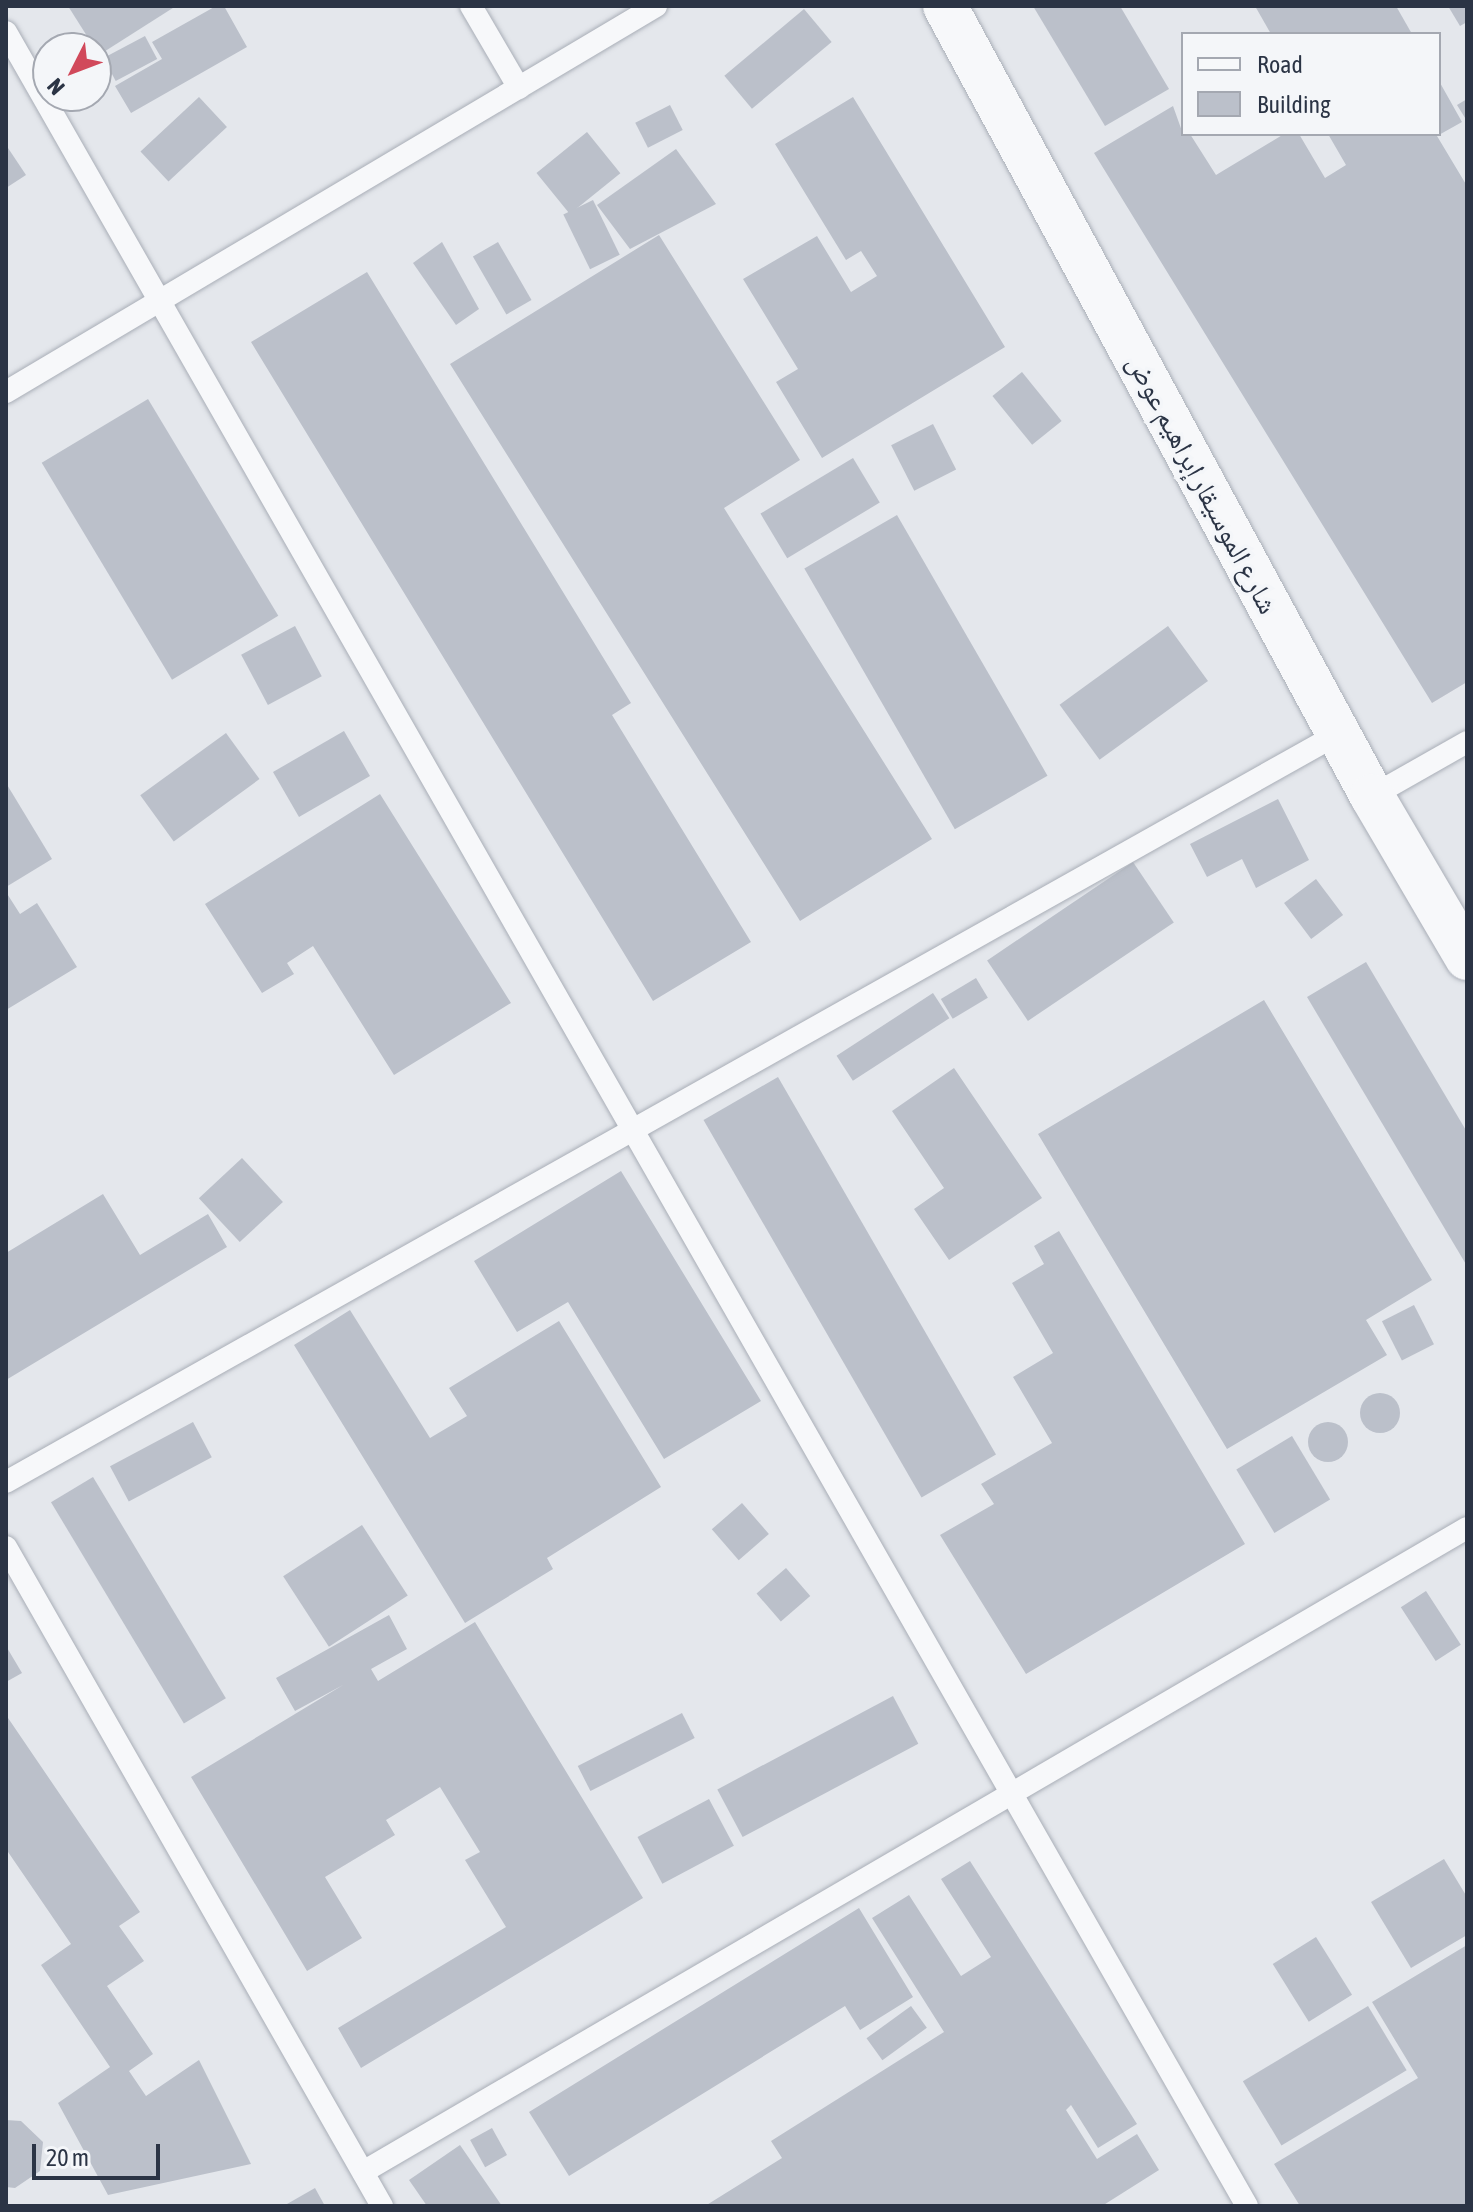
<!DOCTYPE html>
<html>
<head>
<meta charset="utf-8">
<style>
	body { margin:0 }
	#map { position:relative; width:1473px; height:2212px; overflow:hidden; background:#e4e7ec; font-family:"Asap Condensed","Noto Naskh Arabic",sans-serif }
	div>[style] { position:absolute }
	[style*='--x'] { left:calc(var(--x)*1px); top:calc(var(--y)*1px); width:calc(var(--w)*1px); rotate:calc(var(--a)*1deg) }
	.building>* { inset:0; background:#bbc0ca; transform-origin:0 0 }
	.round { border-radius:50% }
	.roads { filter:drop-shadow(0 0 2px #a9aeb7) drop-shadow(0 0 2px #a9aeb7) }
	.service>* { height:22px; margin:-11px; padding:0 11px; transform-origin:11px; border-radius:11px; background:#f7f8fa }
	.tertiary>* { height:44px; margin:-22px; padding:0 22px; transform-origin:22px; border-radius:22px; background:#f7f8fa }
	span { translate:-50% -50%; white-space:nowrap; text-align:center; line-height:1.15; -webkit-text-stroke:7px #f4f6f9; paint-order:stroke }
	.street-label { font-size:28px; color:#2b3445 }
	.frame { position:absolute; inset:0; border:8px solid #2b3445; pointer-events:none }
	.legend { position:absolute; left:1181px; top:32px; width:260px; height:104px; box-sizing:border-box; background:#f4f6f9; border:2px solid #a4a8b1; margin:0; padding:10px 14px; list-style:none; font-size:24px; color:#2b3445 }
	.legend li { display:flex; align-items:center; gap:16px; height:40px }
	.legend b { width:40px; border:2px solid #a4a8b1 }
	.north { position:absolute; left:32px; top:32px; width:80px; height:80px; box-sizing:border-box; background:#f4f6f9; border:2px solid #a4a8b1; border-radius:50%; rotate:228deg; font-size:22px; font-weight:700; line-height:32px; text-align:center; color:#2b3445 }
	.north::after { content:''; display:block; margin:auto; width:28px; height:36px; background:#d1495b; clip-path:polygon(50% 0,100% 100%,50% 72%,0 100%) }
	.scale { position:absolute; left:32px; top:2144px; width:128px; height:36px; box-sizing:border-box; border:4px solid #2b3445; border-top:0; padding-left:10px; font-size:24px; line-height:28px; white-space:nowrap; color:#2b3445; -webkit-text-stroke:6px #f4f6f9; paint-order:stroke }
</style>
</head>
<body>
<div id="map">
	<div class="building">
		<div style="clip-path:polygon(68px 6px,176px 6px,99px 55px)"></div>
		<div style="clip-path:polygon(216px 6px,224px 6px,247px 47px,131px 113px,115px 86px,162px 59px,152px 42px)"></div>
		<div style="clip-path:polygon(1033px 6px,1120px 6px,1169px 89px,1105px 126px)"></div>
		<div style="clip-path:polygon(1255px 6px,1396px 6px,1412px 34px,1271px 34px)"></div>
		<div style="clip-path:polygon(1448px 6px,1467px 6px,1467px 22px,1460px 26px)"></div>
		<div style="left:804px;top:9px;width:43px;height:104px;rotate:50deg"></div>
		<div style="left:145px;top:36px;width:26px;height:47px;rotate:62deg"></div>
		<div style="clip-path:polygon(1439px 81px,1462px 122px,1437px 136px,1467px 186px,1467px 682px,1432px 703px,1094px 153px,1173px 106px,1183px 134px,1190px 134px,1216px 175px,1284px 134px,1299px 134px,1325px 178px,1346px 165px,1328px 134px,1439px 134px)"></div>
		<div style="left:199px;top:97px;width:41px;height:80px;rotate:47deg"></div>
		<div style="clip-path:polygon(853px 97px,1005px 347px,822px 458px,776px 382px,798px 369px,743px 279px,817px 236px,851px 292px,877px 276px,861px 251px,846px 260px,775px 144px)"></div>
		<div style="clip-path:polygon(1467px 99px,1467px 121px,1457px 105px)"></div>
		<div style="left:670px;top:105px;width:28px;height:39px;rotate:63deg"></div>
		<div style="left:587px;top:132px;width:53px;height:65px;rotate:51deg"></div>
		<div style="clip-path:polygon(6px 145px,26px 175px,6px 188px)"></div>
		<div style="clip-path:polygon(676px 149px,716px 204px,630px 249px,597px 205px)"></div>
		<div style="left:593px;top:200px;width:61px;height:33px;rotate:64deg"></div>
		<div style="clip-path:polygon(659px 235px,800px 460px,724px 508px,932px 839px,800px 921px,450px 364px)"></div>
		<div style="clip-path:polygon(442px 242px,479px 309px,456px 325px,413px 263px)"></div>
		<div style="left:498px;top:242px;width:67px;height:29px;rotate:60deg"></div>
		<div style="clip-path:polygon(367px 272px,631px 703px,612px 715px,751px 942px,653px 1001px,251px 342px)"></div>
		<div style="left:1022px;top:372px;width:63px;height:38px;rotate:51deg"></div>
		<div style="left:148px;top:399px;width:253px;height:124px;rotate:59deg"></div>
		<div style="left:933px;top:424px;width:51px;height:47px;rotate:63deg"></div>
		<div style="left:853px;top:458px;width:52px;height:108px;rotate:59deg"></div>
		<div style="left:897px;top:515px;width:301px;height:107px;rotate:60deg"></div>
		<div style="left:295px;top:626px;width:57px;height:61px;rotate:62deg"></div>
		<div style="left:1168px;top:626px;width:68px;height:134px;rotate:54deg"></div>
		<div style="left:344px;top:731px;width:52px;height:82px;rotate:60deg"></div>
		<div style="left:226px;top:733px;width:57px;height:106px;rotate:54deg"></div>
		<div style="clip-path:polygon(6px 783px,52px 859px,6px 887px)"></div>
		<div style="clip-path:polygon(380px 794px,511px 1003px,394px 1075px,313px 946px,287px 963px,294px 974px,262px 993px,205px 904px)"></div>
		<div style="clip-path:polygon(1278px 799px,1309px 860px,1256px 888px,1242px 859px,1207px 877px,1190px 844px)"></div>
		<div style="left:1133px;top:862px;width:73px;height:176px;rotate:56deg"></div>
		<div style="left:1316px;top:879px;width:45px;height:40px;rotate:53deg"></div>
		<div style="clip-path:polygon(6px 892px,20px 914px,37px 903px,77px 967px,6px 1010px)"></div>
		<div style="clip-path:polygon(1366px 962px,1467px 1132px,1467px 1266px,1307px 997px)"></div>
		<div style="left:976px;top:978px;width:23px;height:41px;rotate:59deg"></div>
		<div style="left:933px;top:993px;width:30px;height:115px;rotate:57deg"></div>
		<div style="clip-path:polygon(1264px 1000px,1432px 1280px,1366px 1320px,1387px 1355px,1227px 1449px,1038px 1134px)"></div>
		<div style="clip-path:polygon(954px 1068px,1042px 1198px,949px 1260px,914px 1209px,944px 1188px,892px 1111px)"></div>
		<div style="left:778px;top:1077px;width:436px;height:86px;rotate:60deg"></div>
		<div style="left:242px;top:1158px;width:60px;height:59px;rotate:47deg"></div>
		<div style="clip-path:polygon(621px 1171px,761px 1401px,664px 1459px,568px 1302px,517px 1332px,474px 1261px)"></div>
		<div style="clip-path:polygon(103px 1194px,140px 1255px,208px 1214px,227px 1247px,6px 1380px,6px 1253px)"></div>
		<div style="clip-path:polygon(1059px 1231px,1245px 1544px,1026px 1674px,940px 1535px,994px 1504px,981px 1484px,1052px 1443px,1013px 1377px,1053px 1353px,1012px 1283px,1044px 1264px,1034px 1246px)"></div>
		<div style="left:1414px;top:1305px;width:44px;height:36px;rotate:63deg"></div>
		<div style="clip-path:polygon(350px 1310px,430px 1438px,467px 1416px,449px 1388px,559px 1321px,661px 1487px,547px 1558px,553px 1569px,465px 1623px,294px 1345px)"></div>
		<div class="round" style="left:1360px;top:1393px;width:40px;height:40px"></div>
		<div style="left:193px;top:1422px;width:40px;height:94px;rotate:62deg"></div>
		<div class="round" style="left:1308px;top:1422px;width:40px;height:40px"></div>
		<div style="left:1292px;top:1436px;width:74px;height:65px;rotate:59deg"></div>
		<div style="left:93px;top:1477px;width:258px;height:49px;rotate:59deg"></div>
		<div style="left:742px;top:1503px;width:41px;height:40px;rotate:49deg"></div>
		<div style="left:362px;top:1525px;width:84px;height:94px;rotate:57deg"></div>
		<div style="left:786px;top:1568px;width:37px;height:39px;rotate:49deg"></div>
		<div style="left:1426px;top:1591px;width:64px;height:30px;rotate:57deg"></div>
		<div style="clip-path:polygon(389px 1615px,407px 1649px,371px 1669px,378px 1681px,475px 1622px,643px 1898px,361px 2068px,338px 2028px,506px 1927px,465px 1860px,480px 1852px,440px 1787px,386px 1820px,395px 1835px,325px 1877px,362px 1938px,307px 1971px,191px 1777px,343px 1685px,295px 1711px,276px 1678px)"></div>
		<div style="clip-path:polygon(6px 1646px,22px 1673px,6px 1682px)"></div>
		<div style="left:893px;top:1696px;width:54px;height:199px;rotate:62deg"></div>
		<div style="left:682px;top:1713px;width:28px;height:117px;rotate:63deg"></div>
		<div style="clip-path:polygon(6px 1715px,140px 1912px,119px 1926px,144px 1961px,107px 1986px,153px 2054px,129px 2071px,146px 2096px,199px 2060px,251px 2164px,108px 2195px,58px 2103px,110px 2067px,41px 1965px,71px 1944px,6px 1849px)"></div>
		<div style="left:709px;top:1799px;width:53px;height:81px;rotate:62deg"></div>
		<div style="clip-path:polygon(1444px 1859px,1467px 1897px,1467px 1935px,1411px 1968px,1371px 1902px)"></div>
		<div style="clip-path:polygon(970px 1861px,1137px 2124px,1098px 2148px,1071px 2105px,1066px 2110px,1097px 2159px,1137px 2134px,1159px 2170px,1102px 2206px,705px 2206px,782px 2158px,771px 2141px,944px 2032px,872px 1918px,909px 1895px,961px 1976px,991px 1957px,941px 1879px)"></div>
		<div style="clip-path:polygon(859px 1908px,913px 1997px,860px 2030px,845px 2006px,569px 2176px,529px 2112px)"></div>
		<div style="left:1316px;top:1937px;width:68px;height:51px;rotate:58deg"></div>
		<div style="clip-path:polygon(1467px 1945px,1467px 2206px,1300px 2206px,1274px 2164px,1418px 2078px,1372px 2002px)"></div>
		<div style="left:911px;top:2006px;width:27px;height:55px;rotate:54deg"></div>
		<div style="left:1368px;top:2006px;width:75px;height:146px;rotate:59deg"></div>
		<div style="clip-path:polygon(6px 2120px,21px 2121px,43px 2142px,40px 2171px,15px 2188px,6px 2187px)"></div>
		<div style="left:492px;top:2128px;width:31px;height:25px;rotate:61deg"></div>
		<div style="clip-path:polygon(460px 2145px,502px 2206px,427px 2206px,409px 2180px)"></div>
		<div style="clip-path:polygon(315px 2188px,325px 2206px,289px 2206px,287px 2204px)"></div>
	</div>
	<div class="roads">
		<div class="service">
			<div style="--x:471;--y:6;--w:95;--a:59.7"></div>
			<div style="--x:6;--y:32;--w:2503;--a:60.28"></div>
			<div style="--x:6;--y:392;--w:756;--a:-30.7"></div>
			<div style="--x:1372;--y:796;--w:109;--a:-29.6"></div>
			<div style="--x:6;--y:1482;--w:1528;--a:-29.32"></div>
			<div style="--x:6;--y:1547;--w:759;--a:60.29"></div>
			<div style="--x:363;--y:2172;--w:1278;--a:-30.26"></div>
		</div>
		<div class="tertiary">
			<div style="--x:945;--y:6;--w:898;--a:61.61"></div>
			<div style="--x:1372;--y:796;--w:188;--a:59.6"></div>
		</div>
	</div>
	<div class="street-label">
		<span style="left:1203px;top:484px;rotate:62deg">شارع الموسيقار إبراهيم عوض</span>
	</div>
	<div class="frame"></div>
	<ul class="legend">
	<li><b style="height:10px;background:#f7f8fa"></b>Road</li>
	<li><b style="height:22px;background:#bbc0ca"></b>Building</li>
	</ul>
	<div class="north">N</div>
	<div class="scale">20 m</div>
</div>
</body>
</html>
